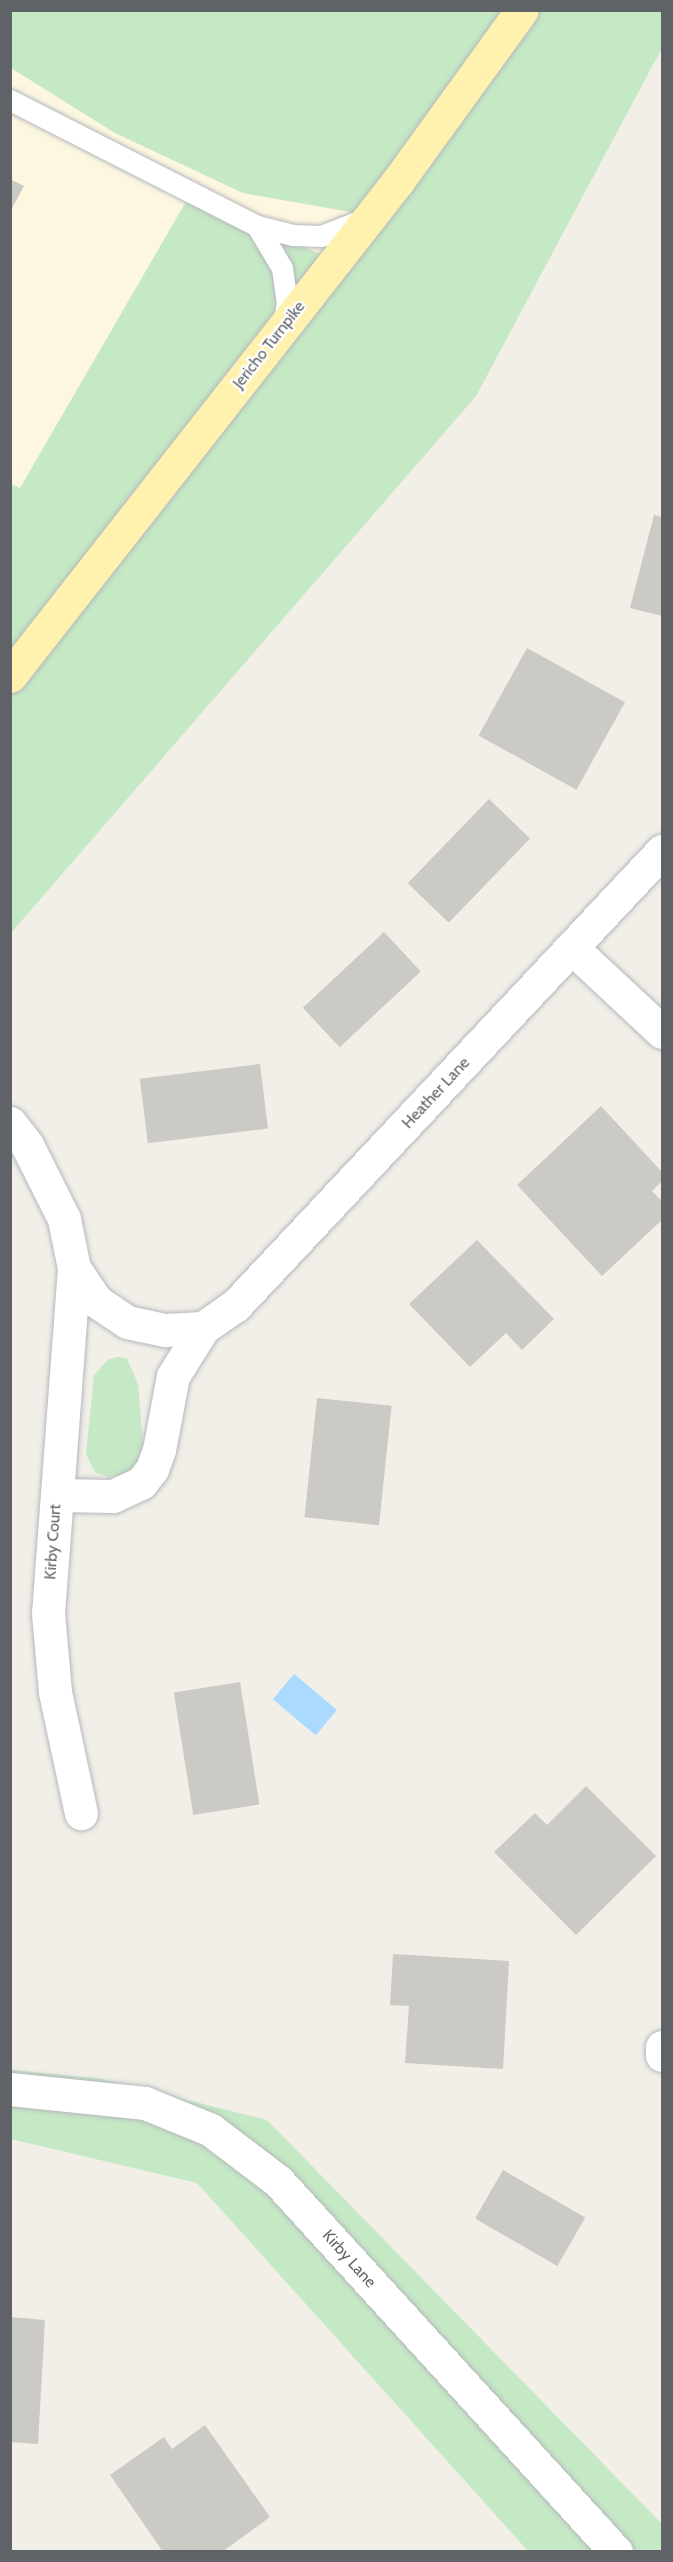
<!DOCTYPE html>
<html>
<head>
<meta charset="utf-8">
<style>
	body { margin:0 }
	#map { position:relative; width:673px; height:2562px; overflow:hidden; background:#f1efe8; font-family:Cabin,sans-serif }
	div>[style] { position:absolute }
	[style*='--x'] { left:calc(var(--x)*1px); top:calc(var(--y)*1px); width:calc(var(--w)*1px); rotate:calc(var(--a)*1deg) }
	.commercial>* { inset:0; background:#fef7e0 }
	.green>* { inset:0; background:#c5e8c5 }
	.water>* { inset:0; background:#aadaff; transform-origin:0 0 }
	.building>* { inset:0; background:#cccac5; transform-origin:0 0 }
	.roads { filter:drop-shadow(0 0 2px #b5b8bc) drop-shadow(0 0 2px #b5b8bc) }
	.lane>* { height:21px; margin:-10.5px; padding:0 10.5px; transform-origin:10.5px; border-radius:10.5px; background:#fff }
	.street>* { height:33px; margin:-16.5px; padding:0 16.5px; transform-origin:16.5px; border-radius:16.5px; background:#fff }
	.primary>* { height:33px; margin:-16.5px; padding:0 16.5px; transform-origin:16.5px; border-radius:16.5px; background:#fff2af }
	span { translate:-50% -50%; white-space:nowrap; text-align:center; line-height:1.15; -webkit-text-stroke:4.5px #fff; paint-order:stroke }
	.street-label { font-size:16px; color:#5f6368 }
	.frame { position:absolute; inset:0; border:12px solid #5f6368; pointer-events:none }
</style>
</head>
<body>
<div id="map">
	<div class="commercial">
		<div style="clip-path:polygon(11px 68px,115px 133px,243px 193px,369px 215px,11px 673px)"></div>
	</div>
	<div class="green">
		<div style="clip-path:polygon(11px 11px,662px 11px,662px 48px,476px 396px,11px 933px,11px 484px,20px 488px,191px 193px,339px 263px,368px 215px,243px 193px,115px 133px,11px 68px)"></div>
		<div style="clip-path:polygon(118px 1357px,127px 1358px,138px 1384px,143px 1444px,140px 1461px,126px 1474px,108px 1477px,95px 1472px,86px 1454px,94px 1375px,109px 1359px)"></div>
		<div style="clip-path:polygon(11px 2070px,102px 2079px,267px 2120px,662px 2524px,662px 2551px,528px 2551px,197px 2183px,11px 2139px)"></div>
	</div>
	<div class="water">
		<div style="left:294px;top:1674px;width:56px;height:33px;rotate:40deg"></div>
	</div>
	<div class="building">
		<div style="clip-path:polygon(10px 179px,24px 186px,10px 212px)"></div>
		<div style="clip-path:polygon(654px 515px,662px 517px,662px 616px,630px 608px)"></div>
		<div style="left:527px;top:648px;width:112px;height:100px;rotate:29deg"></div>
		<div style="left:489px;top:799px;width:57px;height:117px;rotate:44deg"></div>
		<div style="left:384px;top:932px;width:54px;height:111px;rotate:47deg"></div>
		<div style="left:260px;top:1064px;width:65px;height:121px;rotate:83deg"></div>
		<div style="clip-path:polygon(601px 1106px,662px 1172px,662px 1181px,652px 1191px,662px 1201px,662px 1220px,602px 1276px,517px 1185px)"></div>
		<div style="clip-path:polygon(477px 1240px,554px 1319px,522px 1350px,506px 1333px,470px 1367px,409px 1304px)"></div>
		<div style="left:317px;top:1398px;width:75px;height:120px;rotate:6deg"></div>
		<div style="left:240px;top:1682px;width:124px;height:67px;rotate:81deg"></div>
		<div style="clip-path:polygon(586px 1786px,656px 1856px,576px 1935px,494px 1852px,535px 1813px,547px 1825px)"></div>
		<div style="clip-path:polygon(393px 1954px,509px 1961px,503px 2069px,405px 2063px,409px 2006px,390px 2005px)"></div>
		<div style="left:503px;top:2170px;width:95px;height:56px;rotate:30deg"></div>
		<div style="clip-path:polygon(10px 2317px,45px 2320px,38px 2444px,10px 2442px)"></div>
		<div style="clip-path:polygon(205px 2425px,270px 2517px,222px 2552px,163px 2552px,110px 2475px,164px 2437px,172px 2449px)"></div>
	</div>
	<div class="roads">
		<div class="lane">
			<div style="--x:10;--y:100;--w:277;--a:27"></div>
			<div style="--x:257;--y:226;--w:37;--a:14"></div>
			<div style="--x:293;--y:235;--w:28;--a:2"></div>
			<div style="--x:321;--y:236;--w:44;--a:-21.3"></div>
			<div style="--x:257;--y:226;--w:49;--a:59.2"></div>
			<div style="--x:282;--y:268;--w:34;--a:82"></div>
			<div style="--x:287;--y:302;--w:24;--a:99"></div>
		</div>
		<div class="street">
			<div style="--x:572;--y:948;--w:123;--a:43"></div>
			<div style="--x:10;--y:1123;--w:28;--a:52"></div>
			<div style="--x:27;--y:1145;--w:83;--a:63.4"></div>
			<div style="--x:64;--y:1219;--w:50;--a:78.5"></div>
			<div style="--x:74;--y:1268;--w:40;--a:56"></div>
			<div style="--x:96;--y:1301;--w:37;--a:34"></div>
			<div style="--x:127;--y:1322;--w:39;--a:12"></div>
			<div style="--x:165;--y:1330;--w:38;--a:-3"></div>
			<div style="--x:203;--y:1328;--w:39;--a:-35"></div>
			<div style="--x:235;--y:1306;--w:624;--a:-46.82"></div>
			<div style="--x:74;--y:1268;--w:346;--a:94.3"></div>
			<div style="--x:48;--y:1613;--w:79;--a:84.9"></div>
			<div style="--x:55;--y:1692;--w:124;--a:77.9"></div>
			<div style="--x:57;--y:1495;--w:56;--a:1"></div>
			<div style="--x:113;--y:1496;--w:31;--a:-25"></div>
			<div style="--x:141;--y:1483;--w:18;--a:-52"></div>
			<div style="--x:152;--y:1469;--w:20;--a:-70"></div>
			<div style="--x:159;--y:1450;--w:75;--a:-79.3"></div>
			<div style="--x:173;--y:1376;--w:57;--a:-58"></div>
			<div style="--x:662;--y:2047;--w:8;--a:90"></div>
			<div style="--x:10;--y:2089;--w:136;--a:5.9"></div>
			<div style="--x:145;--y:2103;--w:71;--a:22.2"></div>
			<div style="--x:211;--y:2130;--w:84;--a:37.3"></div>
			<div style="--x:278;--y:2181;--w:502;--a:47.66"></div>
		</div>
		<div class="primary">
			<div style="--x:10;--y:676;--w:629;--a:-51.91"></div>
			<div style="--x:398;--y:181;--w:211;--a:-54.1"></div>
		</div>
	</div>
	<div class="street-label">
		<span style="left:269px;top:345px;rotate:-52deg">Jericho Turnpike</span>
		<span style="left:436px;top:1093px;rotate:-47deg">Heather Lane</span>
		<span style="left:53px;top:1542px;rotate:-86deg">Kirby Court</span>
		<span style="left:349px;top:2259px;rotate:48deg">Kirby Lane</span>
	</div>
	<div class="frame"></div>
</div>
</body>
</html>
